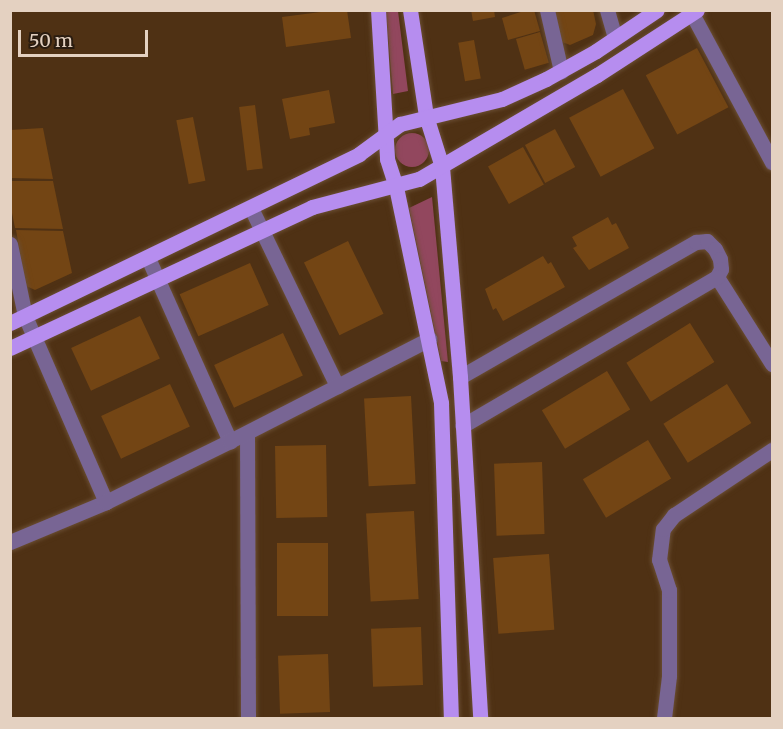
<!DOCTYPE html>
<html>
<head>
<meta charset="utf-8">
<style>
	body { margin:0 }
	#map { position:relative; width:783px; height:729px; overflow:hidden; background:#4f3114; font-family:Merriweather,serif }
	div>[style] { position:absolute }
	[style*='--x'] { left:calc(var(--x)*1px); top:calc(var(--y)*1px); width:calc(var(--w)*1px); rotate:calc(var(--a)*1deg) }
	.green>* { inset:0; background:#92475e }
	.round { border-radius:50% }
	.building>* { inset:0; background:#734514; transform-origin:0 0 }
	.roads { filter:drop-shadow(0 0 2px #6a4e33) drop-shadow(0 0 2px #6a4e33) }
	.minor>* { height:15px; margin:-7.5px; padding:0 7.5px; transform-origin:7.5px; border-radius:7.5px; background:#786594 }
	.major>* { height:15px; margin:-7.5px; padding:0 7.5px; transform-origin:7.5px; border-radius:7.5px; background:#b68def }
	span { translate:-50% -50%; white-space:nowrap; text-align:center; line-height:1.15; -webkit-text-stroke:4.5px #2a1c10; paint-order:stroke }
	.frame { position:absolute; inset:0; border:12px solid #e4d1c1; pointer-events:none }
	.scale { position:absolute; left:18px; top:30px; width:130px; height:27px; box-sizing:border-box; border:3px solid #e4d1c1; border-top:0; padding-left:8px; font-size:18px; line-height:21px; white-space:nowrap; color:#e4d1c1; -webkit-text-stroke:4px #2a1c10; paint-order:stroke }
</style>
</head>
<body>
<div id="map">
	<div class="green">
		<div style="clip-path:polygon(386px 11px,398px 11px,408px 91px,393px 94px)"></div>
		<div class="round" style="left:395px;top:133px;width:34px;height:34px"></div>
		<div style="clip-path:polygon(432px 197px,448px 362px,441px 361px,409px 208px)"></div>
	</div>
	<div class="building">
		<div style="clip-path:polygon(336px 10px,347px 10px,351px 38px,286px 47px,282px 17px)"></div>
		<div style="clip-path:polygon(471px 10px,494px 10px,495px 17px,473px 21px)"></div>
		<div style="clip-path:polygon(527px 10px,534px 10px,540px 31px,508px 40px,502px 18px)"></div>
		<div style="clip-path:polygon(554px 10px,593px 10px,596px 24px,593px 35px,570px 45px,562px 42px)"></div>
		<div style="left:540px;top:32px;width:32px;height:25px;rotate:74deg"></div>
		<div style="left:474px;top:40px;width:39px;height:16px;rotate:80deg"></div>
		<div style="left:697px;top:48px;width:67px;height:58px;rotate:62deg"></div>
		<div style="left:623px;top:89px;width:67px;height:61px;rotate:62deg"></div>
		<div style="clip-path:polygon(329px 90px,335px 123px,309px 128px,310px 135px,290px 139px,282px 99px)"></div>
		<div style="left:255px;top:105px;width:64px;height:16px;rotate:83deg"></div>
		<div style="left:193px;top:117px;width:65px;height:17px;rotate:79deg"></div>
		<div style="clip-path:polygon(43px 128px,53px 179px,10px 178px,10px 130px)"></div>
		<div style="left:555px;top:129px;width:43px;height:34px;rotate:62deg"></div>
		<div style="left:523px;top:147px;width:43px;height:40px;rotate:61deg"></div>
		<div style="clip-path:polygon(10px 181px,53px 181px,63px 229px,15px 228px,10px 203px)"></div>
		<div style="clip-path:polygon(608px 217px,612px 225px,616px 223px,629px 248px,589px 270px,573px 248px,577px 246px,572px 237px)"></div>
		<div style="clip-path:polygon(16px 230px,63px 231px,72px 273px,35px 290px,26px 286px)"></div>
		<div style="left:348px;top:241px;width:81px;height:49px;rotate:64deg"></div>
		<div style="clip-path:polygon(543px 256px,548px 264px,551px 262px,565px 287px,503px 321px,496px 308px,493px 310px,485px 289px)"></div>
		<div style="left:250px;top:263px;width:46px;height:77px;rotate:66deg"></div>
		<div style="left:140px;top:316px;width:47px;height:76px;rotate:65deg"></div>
		<div style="left:690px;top:323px;width:46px;height:75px;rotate:58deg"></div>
		<div style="left:283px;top:333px;width:47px;height:76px;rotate:65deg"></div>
		<div style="left:607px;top:371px;width:45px;height:76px;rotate:59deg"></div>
		<div style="left:170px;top:384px;width:47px;height:76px;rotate:65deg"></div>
		<div style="left:727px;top:384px;width:46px;height:75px;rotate:58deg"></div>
		<div style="left:411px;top:396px;width:88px;height:47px;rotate:87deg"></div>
		<div style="left:648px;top:440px;width:45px;height:76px;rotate:59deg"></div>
		<div style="left:326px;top:445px;width:72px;height:51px;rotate:89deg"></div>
		<div style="left:542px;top:462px;width:72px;height:48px;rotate:88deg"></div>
		<div style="left:414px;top:511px;width:88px;height:48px;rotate:87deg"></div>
		<div style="left:277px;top:543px;width:51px;height:73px"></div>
		<div style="left:549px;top:554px;width:76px;height:56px;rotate:86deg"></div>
		<div style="left:421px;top:627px;width:58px;height:50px;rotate:88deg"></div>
		<div style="left:328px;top:654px;width:58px;height:50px;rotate:88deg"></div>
	</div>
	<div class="roads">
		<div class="minor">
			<div style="--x:547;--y:10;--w:63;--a:77.1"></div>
			<div style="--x:607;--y:10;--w:29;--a:74"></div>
			<div style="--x:690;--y:10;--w:173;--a:61.7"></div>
			<div style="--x:251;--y:208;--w:198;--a:64.2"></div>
			<div style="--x:10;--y:244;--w:74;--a:78.2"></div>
			<div style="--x:25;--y:316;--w:203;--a:66.5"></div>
			<div style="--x:148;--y:258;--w:201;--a:65.9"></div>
			<div style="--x:717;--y:277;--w:103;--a:57.7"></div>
			<div style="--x:460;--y:377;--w:272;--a:-29.8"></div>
			<div style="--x:696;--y:242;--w:11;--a:-5"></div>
			<div style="--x:707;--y:241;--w:11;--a:45"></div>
			<div style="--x:715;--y:249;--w:11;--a:63"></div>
			<div style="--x:720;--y:259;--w:10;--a:84"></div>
			<div style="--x:721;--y:269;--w:9;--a:117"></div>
			<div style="--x:717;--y:277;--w:295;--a:149.7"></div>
			<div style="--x:247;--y:433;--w:285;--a:89.8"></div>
			<div style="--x:10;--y:542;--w:104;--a:-22.6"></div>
			<div style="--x:106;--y:502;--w:138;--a:-26.2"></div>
			<div style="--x:230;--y:441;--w:224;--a:-27.1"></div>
			<div style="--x:664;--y:718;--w:42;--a:-83.2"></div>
			<div style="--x:669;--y:676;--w:86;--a:-90"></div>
			<div style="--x:669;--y:590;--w:32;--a:-108"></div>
			<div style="--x:659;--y:560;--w:31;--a:-83"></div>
			<div style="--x:663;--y:529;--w:18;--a:-52"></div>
			<div style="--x:674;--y:515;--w:118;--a:-33.6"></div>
		</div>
		<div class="major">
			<div style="--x:378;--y:10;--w:149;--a:86.5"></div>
			<div style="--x:387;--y:159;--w:29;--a:72"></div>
			<div style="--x:396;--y:187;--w:221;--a:78.2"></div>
			<div style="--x:441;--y:403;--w:315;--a:88.2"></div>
			<div style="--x:410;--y:10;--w:107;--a:81.4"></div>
			<div style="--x:426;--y:116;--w:53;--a:72.6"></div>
			<div style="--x:442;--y:167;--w:211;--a:85.1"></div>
			<div style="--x:460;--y:377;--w:342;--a:86.6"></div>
			<div style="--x:10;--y:323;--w:388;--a:-25.8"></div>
			<div style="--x:359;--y:154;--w:51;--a:-36.2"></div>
			<div style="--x:400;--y:124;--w:105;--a:-13.8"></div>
			<div style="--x:502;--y:99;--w:48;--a:-24.4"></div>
			<div style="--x:546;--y:79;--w:57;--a:-29.2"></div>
			<div style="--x:596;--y:51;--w:73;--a:-33.9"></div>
			<div style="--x:10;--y:348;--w:333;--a:-25"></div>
			<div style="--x:312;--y:207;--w:111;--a:-14.7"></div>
			<div style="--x:419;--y:179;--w:206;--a:-30.3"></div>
			<div style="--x:597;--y:75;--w:119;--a:-33"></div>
		</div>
	</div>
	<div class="frame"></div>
	<div class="scale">50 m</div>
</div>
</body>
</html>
